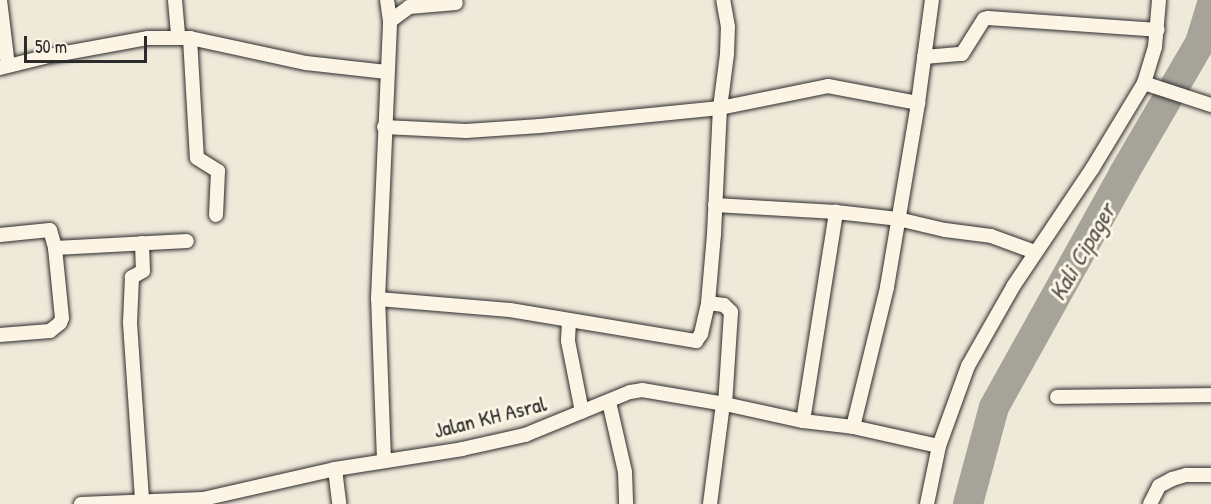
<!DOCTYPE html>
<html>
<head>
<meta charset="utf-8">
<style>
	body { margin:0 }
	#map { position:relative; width:1211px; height:504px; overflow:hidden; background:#efe9da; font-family:"Patrick Hand",sans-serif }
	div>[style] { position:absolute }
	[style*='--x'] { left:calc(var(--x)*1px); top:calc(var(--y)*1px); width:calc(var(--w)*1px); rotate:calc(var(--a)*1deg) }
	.river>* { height:30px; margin:-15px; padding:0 15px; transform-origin:15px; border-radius:15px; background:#a6a399 }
	.roads { filter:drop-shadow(0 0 2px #2b2b2b) drop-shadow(0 0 2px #2b2b2b) }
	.street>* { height:14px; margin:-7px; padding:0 7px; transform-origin:7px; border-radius:7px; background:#fcf5e5 }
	span { translate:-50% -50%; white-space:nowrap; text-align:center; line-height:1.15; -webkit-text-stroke:6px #fcf5e5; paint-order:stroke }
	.street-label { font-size:22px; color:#2b2b2b }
	.water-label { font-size:24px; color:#565552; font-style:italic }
	.scale { position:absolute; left:24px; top:36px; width:123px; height:27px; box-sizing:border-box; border:3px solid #2b2b2b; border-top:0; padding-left:8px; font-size:18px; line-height:21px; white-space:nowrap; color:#2b2b2b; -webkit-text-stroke:4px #fcf5e5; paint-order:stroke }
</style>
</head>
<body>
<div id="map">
	<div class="river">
		<div style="--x:968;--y:504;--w:100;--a:-75"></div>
		<div style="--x:994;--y:407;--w:268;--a:-60.9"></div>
		<div style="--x:1124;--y:173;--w:151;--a:-59.7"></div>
		<div style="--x:1200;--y:43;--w:39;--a:-73"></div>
	</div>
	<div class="roads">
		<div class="street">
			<div style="--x:0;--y:0;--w:66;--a:83.1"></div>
			<div style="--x:175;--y:0;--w:38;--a:85"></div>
			<div style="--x:390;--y:21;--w:24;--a:-36"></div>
			<div style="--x:409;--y:7;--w:47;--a:-4.9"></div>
			<div style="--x:190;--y:38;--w:120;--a:86.7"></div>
			<div style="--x:197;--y:158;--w:25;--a:32"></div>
			<div style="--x:218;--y:171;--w:44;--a:92.6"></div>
			<div style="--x:924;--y:57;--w:38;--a:-5"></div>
			<div style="--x:962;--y:54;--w:41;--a:-57.8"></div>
			<div style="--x:984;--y:19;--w:4;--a:-14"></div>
			<div style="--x:988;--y:18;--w:170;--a:4"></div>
			<div style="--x:0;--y:68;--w:50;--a:-13.8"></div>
			<div style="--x:49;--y:56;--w:101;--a:-10.3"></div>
			<div style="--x:148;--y:38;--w:42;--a:0"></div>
			<div style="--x:190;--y:38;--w:119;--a:12.2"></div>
			<div style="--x:306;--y:63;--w:81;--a:6.4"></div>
			<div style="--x:1144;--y:83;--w:71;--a:18.2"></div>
			<div style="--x:384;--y:127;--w:82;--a:2.8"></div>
			<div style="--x:466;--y:131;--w:74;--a:-3.9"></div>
			<div style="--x:540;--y:126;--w:181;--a:-5.7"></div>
			<div style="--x:720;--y:108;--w:110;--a:-11.5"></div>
			<div style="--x:828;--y:86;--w:92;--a:10.7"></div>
			<div style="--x:715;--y:205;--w:121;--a:3.3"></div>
			<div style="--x:836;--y:212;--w:62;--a:6.4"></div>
			<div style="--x:898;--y:219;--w:48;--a:13.2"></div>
			<div style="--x:945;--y:230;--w:46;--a:7.4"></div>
			<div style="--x:991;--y:236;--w:47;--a:20"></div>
			<div style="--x:0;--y:235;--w:50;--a:-5.7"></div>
			<div style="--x:50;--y:230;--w:19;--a:74"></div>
			<div style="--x:142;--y:243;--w:28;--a:88"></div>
			<div style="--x:143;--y:271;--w:13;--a:151"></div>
			<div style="--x:132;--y:277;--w:46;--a:92.5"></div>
			<div style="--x:130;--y:323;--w:177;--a:86.1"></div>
			<div style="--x:378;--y:299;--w:132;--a:4.8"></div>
			<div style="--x:510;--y:310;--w:189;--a:9.5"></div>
			<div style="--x:696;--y:341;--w:9;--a:-54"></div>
			<div style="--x:701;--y:334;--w:32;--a:-77"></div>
			<div style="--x:708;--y:303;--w:69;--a:-85"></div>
			<div style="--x:714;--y:234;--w:126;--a:-87.3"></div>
			<div style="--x:720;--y:108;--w:54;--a:-82.6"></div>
			<div style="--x:727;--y:54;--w:27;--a:-88"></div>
			<div style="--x:728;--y:27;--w:27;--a:-100"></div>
			<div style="--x:708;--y:303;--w:16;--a:7"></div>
			<div style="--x:724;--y:305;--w:10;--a:45"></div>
			<div style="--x:731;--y:312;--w:92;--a:93.7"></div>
			<div style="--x:569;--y:321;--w:20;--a:93"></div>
			<div style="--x:568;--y:341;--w:72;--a:78.8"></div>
			<div style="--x:0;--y:335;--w:50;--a:-4.6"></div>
			<div style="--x:50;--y:331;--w:13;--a:-39"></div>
			<div style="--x:60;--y:323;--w:5;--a:-68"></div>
			<div style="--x:62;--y:318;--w:70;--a:-95.7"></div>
			<div style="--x:55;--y:248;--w:132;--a:-3"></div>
			<div style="--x:1057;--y:397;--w:154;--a:-0.7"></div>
			<div style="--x:609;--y:402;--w:72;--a:77.1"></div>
			<div style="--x:625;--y:472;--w:32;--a:88"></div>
			<div style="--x:803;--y:421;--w:212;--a:-81"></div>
			<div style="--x:853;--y:427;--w:144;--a:-76.3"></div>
			<div style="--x:887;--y:287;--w:187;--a:-80.4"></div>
			<div style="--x:918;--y:103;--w:104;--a:-82.3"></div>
			<div style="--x:384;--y:460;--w:161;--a:-92.1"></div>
			<div style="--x:378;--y:299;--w:278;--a:-87.5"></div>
			<div style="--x:390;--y:21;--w:21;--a:-98"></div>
			<div style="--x:335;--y:469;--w:35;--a:83"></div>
			<div style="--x:81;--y:504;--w:122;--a:-2.3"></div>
			<div style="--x:203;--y:499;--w:135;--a:-12.8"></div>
			<div style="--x:335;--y:469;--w:129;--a:-8.9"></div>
			<div style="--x:462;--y:449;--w:65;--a:-12.5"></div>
			<div style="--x:525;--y:435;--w:113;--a:-22.3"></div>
			<div style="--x:630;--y:392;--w:12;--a:-9"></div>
			<div style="--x:642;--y:390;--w:84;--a:9.6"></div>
			<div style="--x:725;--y:404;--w:80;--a:12.3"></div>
			<div style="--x:803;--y:421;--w:50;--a:6.8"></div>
			<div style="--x:853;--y:427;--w:88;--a:12.5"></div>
			<div style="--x:710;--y:504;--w:101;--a:-82.6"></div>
			<div style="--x:927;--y:504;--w:59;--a:-78.3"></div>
			<div style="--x:939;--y:446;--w:85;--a:-70.1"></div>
			<div style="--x:968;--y:366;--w:93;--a:-60.4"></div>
			<div style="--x:1014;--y:285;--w:140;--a:-56.1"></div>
			<div style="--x:1092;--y:169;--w:100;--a:-58.8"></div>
			<div style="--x:1144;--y:83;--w:38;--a:-73"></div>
			<div style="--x:1155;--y:47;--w:47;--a:-85.1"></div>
			<div style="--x:1150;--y:504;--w:20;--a:-63"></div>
			<div style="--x:1159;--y:486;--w:15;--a:-28"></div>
			<div style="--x:1172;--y:479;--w:15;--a:-16"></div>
			<div style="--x:1186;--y:475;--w:25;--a:0"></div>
		</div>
	</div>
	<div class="street-label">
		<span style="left:490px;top:417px;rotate:-14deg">Jalan KH Asral</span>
	</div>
	<div class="water-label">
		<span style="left:1082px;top:252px;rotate:-60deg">Kali Cipager</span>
	</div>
	<div class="scale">50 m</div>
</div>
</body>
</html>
